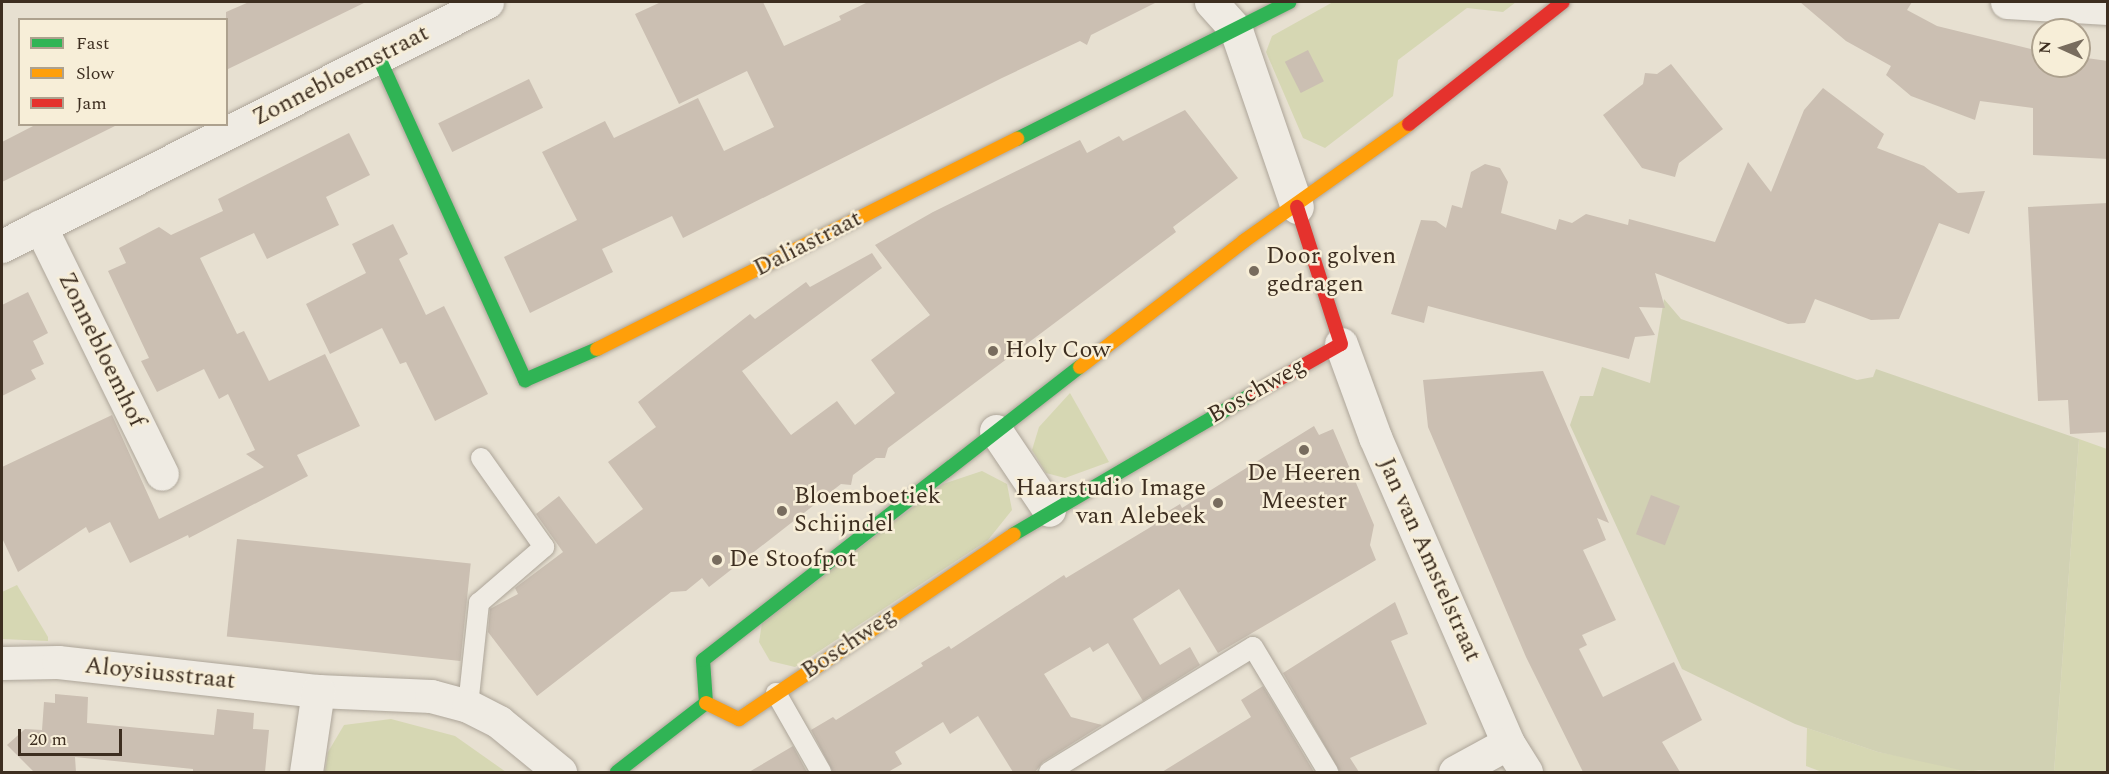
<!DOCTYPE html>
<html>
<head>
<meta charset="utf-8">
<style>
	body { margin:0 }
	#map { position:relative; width:2109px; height:774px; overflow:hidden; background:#e7e0d1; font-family:Spectral,serif }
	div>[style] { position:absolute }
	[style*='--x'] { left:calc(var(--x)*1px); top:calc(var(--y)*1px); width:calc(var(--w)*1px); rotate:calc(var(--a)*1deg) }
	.green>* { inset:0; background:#d6d7b3 }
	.cemetery>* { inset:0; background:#d1d1b3 }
	.building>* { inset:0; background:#cbbfb2; transform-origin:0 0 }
	.roads { filter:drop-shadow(0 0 2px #ada599) drop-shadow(0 0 2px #ada599) }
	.lane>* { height:20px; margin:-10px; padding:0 10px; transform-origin:10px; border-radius:10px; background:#efebe3 }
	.street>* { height:33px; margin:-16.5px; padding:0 16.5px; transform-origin:16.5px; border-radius:16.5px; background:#efebe3 }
	.fast>* { height:14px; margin:-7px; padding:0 7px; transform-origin:7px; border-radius:7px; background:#30b455 }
	.slow>* { height:14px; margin:-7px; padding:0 7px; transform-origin:7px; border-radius:7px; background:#ff9f0a }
	.jam>* { height:14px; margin:-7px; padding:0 7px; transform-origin:7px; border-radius:7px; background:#e5322d }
	.dots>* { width:16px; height:16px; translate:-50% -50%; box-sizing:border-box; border:3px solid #f7eed8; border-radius:50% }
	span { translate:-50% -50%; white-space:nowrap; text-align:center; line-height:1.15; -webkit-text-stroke:5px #f7eed8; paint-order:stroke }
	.street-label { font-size:24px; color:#3d2e20 }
	.poi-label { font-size:24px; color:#3d2e20 }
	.left { translate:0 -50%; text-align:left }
	.right { translate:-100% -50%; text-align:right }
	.frame { position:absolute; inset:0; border:3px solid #3d2e20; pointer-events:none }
	.legend { position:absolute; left:18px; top:18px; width:210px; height:108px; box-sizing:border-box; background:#f7eed8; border:2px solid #ada18e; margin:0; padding:8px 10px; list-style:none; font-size:18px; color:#3d2e20 }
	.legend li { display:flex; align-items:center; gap:12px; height:30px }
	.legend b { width:30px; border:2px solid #ada18e }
	.north { position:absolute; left:2031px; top:18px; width:60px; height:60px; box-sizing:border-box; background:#f7eed8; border:2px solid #ada18e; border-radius:50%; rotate:273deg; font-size:16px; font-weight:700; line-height:24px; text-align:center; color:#3d2e20 }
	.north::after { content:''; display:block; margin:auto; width:21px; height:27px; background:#786c5e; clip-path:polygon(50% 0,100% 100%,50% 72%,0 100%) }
	.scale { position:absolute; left:18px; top:729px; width:104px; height:27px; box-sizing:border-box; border:3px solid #3d2e20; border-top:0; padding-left:8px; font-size:18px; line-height:21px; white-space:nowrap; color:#3d2e20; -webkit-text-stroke:4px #f7eed8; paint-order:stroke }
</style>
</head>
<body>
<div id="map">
	<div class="green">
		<div style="clip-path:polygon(1333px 2px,1516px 2px,1503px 12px,1467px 8px,1398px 60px,1393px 96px,1325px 148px,1303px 138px,1266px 52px,1272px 36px)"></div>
		<div style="clip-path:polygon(1070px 393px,1109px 462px,1065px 478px,1046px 473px,1032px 450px,1039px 427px)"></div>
		<div style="clip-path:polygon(2079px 439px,2107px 449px,2107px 772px,2054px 772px)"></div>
		<div style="clip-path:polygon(982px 471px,1007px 484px,1012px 510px,988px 540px,795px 667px,770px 661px,759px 642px,762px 623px,943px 484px)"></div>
		<div style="clip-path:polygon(17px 585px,48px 637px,48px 641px,2px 639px,2px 592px)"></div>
		<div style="clip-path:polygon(391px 719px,455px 736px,506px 772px,325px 772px,328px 752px,344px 725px)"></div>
		<div style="clip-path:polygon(1807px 728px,1878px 752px,1984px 772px,1822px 772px,1806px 766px)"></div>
	</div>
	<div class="cemetery">
		<div style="clip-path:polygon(1664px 299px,1681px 319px,1857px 380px,1873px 377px,1876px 369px,2079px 439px,2054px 772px,1960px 770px,1878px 752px,1795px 724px,1682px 669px,1570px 425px,1580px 396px,1593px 396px,1602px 367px,1650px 383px)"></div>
	</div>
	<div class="building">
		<div style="clip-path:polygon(249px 2px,366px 2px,226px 70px,226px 12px)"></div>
		<div style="clip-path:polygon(661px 2px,763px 2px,784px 46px,841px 20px,839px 16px,868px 2px,1157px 2px,1091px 35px,1087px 45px,1080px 41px,1002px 78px,683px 238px,672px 216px,602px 249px,613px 272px,530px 313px,504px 257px,577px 220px,542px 152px,605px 121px,614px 138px,698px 98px,724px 151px,774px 127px,747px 71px,679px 104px,635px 14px)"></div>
		<div style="clip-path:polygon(1800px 2px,1912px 2px,1907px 10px,1937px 26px,2043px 52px,2043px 66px,2079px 66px,2079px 57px,2108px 61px,2108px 159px,2033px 155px,2033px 108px,1980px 101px,1975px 120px,1911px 96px,1886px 75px,1891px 66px,1846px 41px)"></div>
		<div style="left:1308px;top:50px;width:35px;height:26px;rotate:63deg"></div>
		<div style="clip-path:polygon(1671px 64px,1723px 129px,1679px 163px,1675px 177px,1642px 168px,1603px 115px,1643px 84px,1645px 73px,1657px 74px)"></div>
		<div style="left:529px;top:79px;width:32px;height:101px;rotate:64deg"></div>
		<div style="clip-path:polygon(1823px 88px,1884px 134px,1877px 148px,1924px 166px,1958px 193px,1985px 191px,1969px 234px,1939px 223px,1899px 319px,1871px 320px,1815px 299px,1805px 323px,1788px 324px,1655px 273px,1665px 308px,1639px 307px,1655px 335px,1635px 337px,1629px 359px,1428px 306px,1424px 323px,1391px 314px,1421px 220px,1436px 221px,1446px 228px,1452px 205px,1462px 208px,1471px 172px,1485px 164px,1500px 168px,1508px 182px,1501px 213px,1556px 230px,1559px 219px,1572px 223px,1586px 214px,1628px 225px,1629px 219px,1715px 242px,1748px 162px,1771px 192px,1804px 110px)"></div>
		<div style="clip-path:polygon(1185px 110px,1238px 178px,1173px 227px,1176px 232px,888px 448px,885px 458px,876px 458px,853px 475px,851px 485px,841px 484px,709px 587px,702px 578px,686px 591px,671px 592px,537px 696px,488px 632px,490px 609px,518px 594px,515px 588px,563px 552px,536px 514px,559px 496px,596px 544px,643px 509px,608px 462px,656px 427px,638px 402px,750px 314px,755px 319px,806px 282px,810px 287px,872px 253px,882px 268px,742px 371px,791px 435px,837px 401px,855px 425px,895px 393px,871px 360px,930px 315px,875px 245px,933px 212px,1080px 140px,1087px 153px,1119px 136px,1123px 141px)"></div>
		<div style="clip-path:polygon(37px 124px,119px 124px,2px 182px,2px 142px)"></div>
		<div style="clip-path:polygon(349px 133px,370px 175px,326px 197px,339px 225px,267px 259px,254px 233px,200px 258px,237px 334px,244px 331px,269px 381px,325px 354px,360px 426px,297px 455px,308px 476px,189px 538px,188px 535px,130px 563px,110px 522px,89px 533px,86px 527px,18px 572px,2px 538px,2px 467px,112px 415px,159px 519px,264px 467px,246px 454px,255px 450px,242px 423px,228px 394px,219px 399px,204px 369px,157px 392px,141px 361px,149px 358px,108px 271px,126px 263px,119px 248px,159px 227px,171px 235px,223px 211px,218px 199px)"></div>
		<div style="clip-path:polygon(2108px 203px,2108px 432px,2070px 434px,2068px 400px,2038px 401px,2028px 207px)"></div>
		<div style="clip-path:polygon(393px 224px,408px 254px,399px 259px,426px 315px,444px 306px,488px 394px,435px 421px,406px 362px,400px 364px,382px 328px,330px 354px,306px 304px,366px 273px,352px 244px)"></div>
		<div style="clip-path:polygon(28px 292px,48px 333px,33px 341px,44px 364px,31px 370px,36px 379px,2px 396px,2px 305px)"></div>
		<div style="clip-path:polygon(1543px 371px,1609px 523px,1597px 518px,1606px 540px,1583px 550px,1616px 620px,1582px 635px,1587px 645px,1579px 649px,1603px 697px,1674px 662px,1702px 720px,1662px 742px,1680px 772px,1583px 772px,1526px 657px,1428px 427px,1423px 380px)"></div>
		<div style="clip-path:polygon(1314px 426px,1319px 435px,1333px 429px,1374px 525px,1370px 545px,1376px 560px,1218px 653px,1179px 589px,1133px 619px,1160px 665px,1190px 647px,1200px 665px,1143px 701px,1108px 643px,1093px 652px,1090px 647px,1044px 674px,1071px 717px,1102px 725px,1043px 762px,1035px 772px,1013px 772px,978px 716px,950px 734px,943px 722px,895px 752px,902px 764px,888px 772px,833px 772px,811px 730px,833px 717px,836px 720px,923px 666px,921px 663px,949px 646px,951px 649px,1064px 575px,1066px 578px,1154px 525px,1152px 521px,1180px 504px,1182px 508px)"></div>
		<div style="left:1651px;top:495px;width:31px;height:42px;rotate:21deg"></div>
		<div style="left:237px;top:539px;width:235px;height:98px;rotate:6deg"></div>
		<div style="clip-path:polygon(1395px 602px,1408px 634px,1391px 641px,1427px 724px,1350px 758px,1359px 772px,1340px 772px,1283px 673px)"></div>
		<div style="clip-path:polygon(1263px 686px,1314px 772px,1162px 772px,1251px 717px,1241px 700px)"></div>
		<div style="clip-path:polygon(55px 694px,88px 697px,87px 723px,214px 735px,217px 709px,254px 713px,253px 729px,269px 730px,265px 772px,193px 772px,193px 769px,75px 757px,76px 772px,34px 772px,7px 745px,25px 729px,42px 730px,44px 702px,55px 703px)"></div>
		<div style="clip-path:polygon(793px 746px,807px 772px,749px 772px)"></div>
	</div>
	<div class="roads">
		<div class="lane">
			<div style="--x:776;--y:693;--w:91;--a:60.3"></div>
			<div style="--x:468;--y:706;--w:104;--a:-83.9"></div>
			<div style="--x:479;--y:603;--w:86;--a:-40.7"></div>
			<div style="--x:544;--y:547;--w:109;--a:-125.3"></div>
			<div style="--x:1049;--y:772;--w:239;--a:-31.5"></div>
			<div style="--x:1253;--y:647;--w:146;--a:59"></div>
		</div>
		<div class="street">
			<div style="--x:1211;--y:2;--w:38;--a:48"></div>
			<div style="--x:1236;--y:30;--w:187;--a:71"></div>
			<div style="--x:2007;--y:2;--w:101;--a:3.4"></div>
			<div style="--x:40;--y:226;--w:276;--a:63.8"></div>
			<div style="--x:2;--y:246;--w:543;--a:-26.71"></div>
			<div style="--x:1341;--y:344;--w:99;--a:69.9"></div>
			<div style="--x:1375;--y:437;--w:334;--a:66.5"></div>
			<div style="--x:1508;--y:743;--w:34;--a:58"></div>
			<div style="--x:996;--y:431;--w:95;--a:56.1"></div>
			<div style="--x:2;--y:663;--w:56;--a:-1"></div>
			<div style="--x:58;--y:662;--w:262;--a:6.4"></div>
			<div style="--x:318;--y:691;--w:113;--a:2.5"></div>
			<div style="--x:431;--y:696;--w:38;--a:15"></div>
			<div style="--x:468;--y:706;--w:35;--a:27"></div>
			<div style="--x:499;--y:722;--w:79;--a:39.3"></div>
			<div style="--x:306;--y:772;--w:82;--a:-81.6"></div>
			<div style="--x:1455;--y:772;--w:60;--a:-28.7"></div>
		</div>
		<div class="fast">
			<div style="--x:379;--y:58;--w:354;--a:65.6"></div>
			<div style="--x:525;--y:380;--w:78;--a:-23.3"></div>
			<div style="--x:1017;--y:139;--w:305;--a:-26.7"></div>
			<div style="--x:1014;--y:534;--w:275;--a:-30.4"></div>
			<div style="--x:706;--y:703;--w:43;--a:-94"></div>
			<div style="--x:703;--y:660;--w:477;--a:-37.9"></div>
			<div style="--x:617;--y:772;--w:113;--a:-37.8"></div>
		</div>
		<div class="slow">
			<div style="--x:597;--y:349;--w:470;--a:-26.6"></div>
			<div style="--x:1080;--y:367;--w:207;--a:-37.5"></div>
			<div style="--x:1244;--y:241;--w:202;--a:-35.3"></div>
			<div style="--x:706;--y:703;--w:37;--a:26"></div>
			<div style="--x:739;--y:719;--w:331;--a:-33.9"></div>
		</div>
		<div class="jam">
			<div style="--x:1409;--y:124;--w:196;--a:-38.4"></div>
			<div style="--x:1251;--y:395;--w:103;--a:-29.5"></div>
			<div style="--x:1341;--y:344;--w:144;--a:-107.8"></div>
		</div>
	</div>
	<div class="dots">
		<div style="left:1254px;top:271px;background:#786c5e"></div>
		<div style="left:993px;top:351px;background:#786c5e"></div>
		<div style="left:1304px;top:450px;background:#786c5e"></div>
		<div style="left:1218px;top:503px;background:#786c5e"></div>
		<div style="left:782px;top:511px;background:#786c5e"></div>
		<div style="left:717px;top:560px;background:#786c5e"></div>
	</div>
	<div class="street-label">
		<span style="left:341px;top:76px;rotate:-27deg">Zonnebloemstraat</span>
		<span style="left:808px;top:244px;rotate:-27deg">Daliastraat</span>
		<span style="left:101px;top:350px;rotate:64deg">Zonnebloemhof</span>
		<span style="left:1257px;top:391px;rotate:-30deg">Boschweg</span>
		<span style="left:1429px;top:560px;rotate:66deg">Jan van Amstelstraat</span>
		<span style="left:849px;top:644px;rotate:-34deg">Boschweg</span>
		<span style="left:160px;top:674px;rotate:6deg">Aloysiusstraat</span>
	</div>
	<div class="poi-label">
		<span class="left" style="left:1266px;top:271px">Door golven<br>gedragen</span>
		<span class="left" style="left:1005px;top:351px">Holy Cow</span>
		<span style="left:1304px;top:488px">De Heeren<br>Meester</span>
		<span class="right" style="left:1206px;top:503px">Haarstudio Image<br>van Alebeek</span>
		<span class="left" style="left:794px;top:511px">Bloemboetiek<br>Schijndel</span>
		<span class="left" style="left:729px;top:560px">De Stoofpot</span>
	</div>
	<div class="frame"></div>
	<ul class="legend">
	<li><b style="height:8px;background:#30b455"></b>Fast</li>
	<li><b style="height:8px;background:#ff9f0a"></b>Slow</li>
	<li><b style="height:8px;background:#e5322d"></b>Jam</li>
	</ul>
	<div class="north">N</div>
	<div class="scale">20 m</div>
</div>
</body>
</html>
